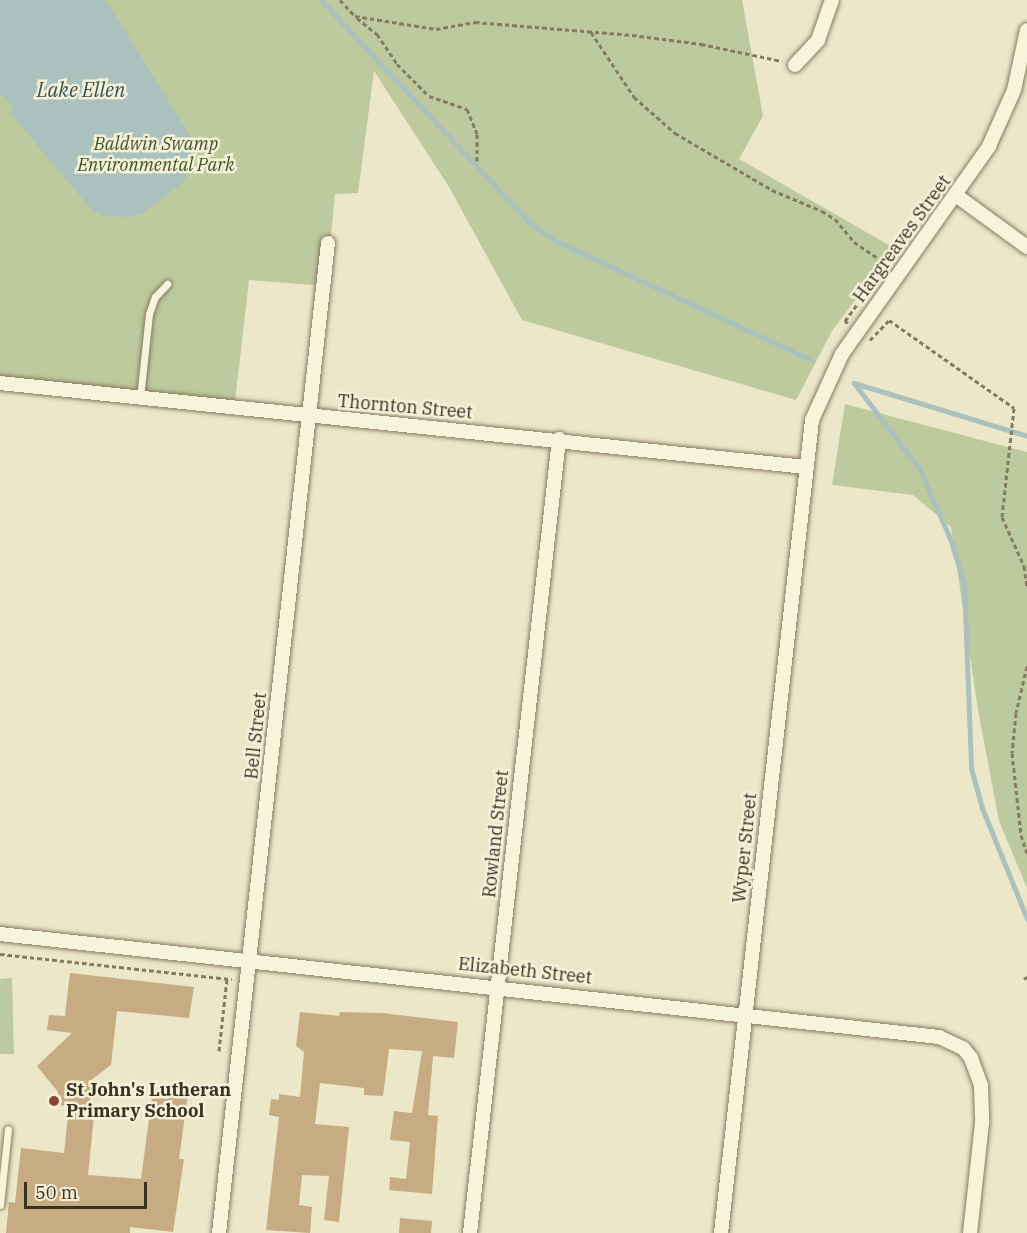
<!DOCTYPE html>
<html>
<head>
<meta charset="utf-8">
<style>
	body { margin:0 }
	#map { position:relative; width:1027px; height:1233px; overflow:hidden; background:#ece7c9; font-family:"IBM Plex Serif",serif }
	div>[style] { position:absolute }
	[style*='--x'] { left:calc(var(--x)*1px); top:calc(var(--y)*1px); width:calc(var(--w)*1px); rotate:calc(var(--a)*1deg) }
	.green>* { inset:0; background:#bdca9e }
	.water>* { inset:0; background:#aac1be }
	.stream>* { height:5px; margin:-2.5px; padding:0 2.5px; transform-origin:2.5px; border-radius:2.5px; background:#aac1be }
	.building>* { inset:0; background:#c7ab82 }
	.path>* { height:3px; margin-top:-1.5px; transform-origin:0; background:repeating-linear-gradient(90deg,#877b5f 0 4.5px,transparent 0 7.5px) }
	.roads { filter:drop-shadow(0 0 2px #877b5f) drop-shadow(0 0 2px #877b5f) }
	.lane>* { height:7px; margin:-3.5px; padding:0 3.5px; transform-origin:3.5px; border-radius:3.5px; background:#f7f4dc }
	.street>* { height:14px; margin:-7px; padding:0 7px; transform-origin:7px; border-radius:7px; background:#f7f4dc }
	.dots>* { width:16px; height:16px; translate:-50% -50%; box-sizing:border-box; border:3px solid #f4f1d8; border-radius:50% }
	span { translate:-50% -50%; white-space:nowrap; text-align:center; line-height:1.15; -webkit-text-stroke:5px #f4f1d8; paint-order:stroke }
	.park-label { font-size:18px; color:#425429; font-style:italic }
	.street-label { font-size:18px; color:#393121 }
	.poi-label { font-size:18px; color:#393121; font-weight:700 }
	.left { translate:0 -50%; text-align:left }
	.water-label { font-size:20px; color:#325357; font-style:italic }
	.scale { position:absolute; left:24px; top:1182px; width:123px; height:27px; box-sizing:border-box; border:3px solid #393121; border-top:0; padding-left:8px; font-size:18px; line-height:21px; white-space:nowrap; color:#393121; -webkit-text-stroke:4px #f4f1d8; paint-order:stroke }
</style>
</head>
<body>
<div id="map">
	<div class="green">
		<div style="clip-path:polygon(0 0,742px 0,763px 116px,739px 159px,894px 248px,832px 331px,796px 400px,522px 320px,449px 187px,374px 71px,358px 193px,335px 194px,326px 286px,249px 280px,234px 410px,0 384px)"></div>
		<div style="clip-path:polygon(845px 404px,1027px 452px,1027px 888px,999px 821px,978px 710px,951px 527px,913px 495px,832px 485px)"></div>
		<div style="clip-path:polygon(12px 978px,14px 1054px,0 1054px,0 979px)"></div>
	</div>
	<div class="water">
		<div style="clip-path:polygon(0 0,106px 0,194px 142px,194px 165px,182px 184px,144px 212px,131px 217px,103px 216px,92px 210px,9px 112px,14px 108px,0 94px)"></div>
	</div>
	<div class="stream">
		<div style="--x:321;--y:0;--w:304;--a:46.9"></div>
		<div style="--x:529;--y:222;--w:33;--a:35"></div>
		<div style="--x:556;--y:241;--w:281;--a:25"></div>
		<div style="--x:854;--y:383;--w:109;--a:52.8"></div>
		<div style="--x:920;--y:470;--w:77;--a:66.4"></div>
		<div style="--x:951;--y:541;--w:45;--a:73.2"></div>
		<div style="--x:964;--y:584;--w:184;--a:87.8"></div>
		<div style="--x:971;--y:768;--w:41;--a:74.6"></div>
		<div style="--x:982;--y:808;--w:120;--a:67.9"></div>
		<div style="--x:854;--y:383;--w:181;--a:17"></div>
	</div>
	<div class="building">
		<div style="clip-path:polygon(70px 973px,194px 987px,189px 1018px,117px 1011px,111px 1065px,91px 1080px,89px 1116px,94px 1116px,88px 1175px,141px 1179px,153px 1089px,188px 1093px,179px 1159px,184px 1159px,173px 1232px,130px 1227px,130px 1233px,6px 1233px,9px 1202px,15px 1203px,21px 1148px,64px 1153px,69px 1106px,57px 1105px,58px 1092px,37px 1066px,72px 1033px,47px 1030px,49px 1015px,65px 1016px)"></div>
		<div style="clip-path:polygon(300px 1012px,339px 1016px,340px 1012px,382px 1013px,458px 1022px,454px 1058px,433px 1056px,428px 1115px,438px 1116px,432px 1194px,389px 1190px,390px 1177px,406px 1179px,410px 1142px,390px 1140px,394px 1111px,412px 1113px,422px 1051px,389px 1049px,383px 1096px,364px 1095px,364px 1088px,320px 1083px,315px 1124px,349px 1127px,339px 1222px,324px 1220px,329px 1176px,302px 1175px,299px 1205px,312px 1207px,310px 1233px,266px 1230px,279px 1117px,269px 1115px,271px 1099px,279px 1100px,279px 1094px,300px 1097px,304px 1052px,296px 1046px)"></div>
		<div style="clip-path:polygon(400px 1218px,432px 1221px,431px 1233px,399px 1233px)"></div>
	</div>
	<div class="path">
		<div style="--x:340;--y:0;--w:22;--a:47"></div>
		<div style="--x:355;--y:16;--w:82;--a:9.1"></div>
		<div style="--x:436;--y:29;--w:40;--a:-10"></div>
		<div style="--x:475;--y:22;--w:158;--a:4.7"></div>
		<div style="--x:632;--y:35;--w:70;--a:7.4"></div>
		<div style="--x:701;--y:44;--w:83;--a:11.9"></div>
		<div style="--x:357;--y:18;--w:26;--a:39"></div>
		<div style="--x:377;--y:34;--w:36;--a:56"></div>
		<div style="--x:397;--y:64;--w:45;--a:45"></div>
		<div style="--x:429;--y:96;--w:40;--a:18.9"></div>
		<div style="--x:467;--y:109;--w:27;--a:68"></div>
		<div style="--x:477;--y:134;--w:27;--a:90"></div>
		<div style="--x:591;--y:32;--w:78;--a:56.5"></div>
		<div style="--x:634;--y:97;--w:55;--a:41.3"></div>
		<div style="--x:675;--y:133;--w:113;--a:30.4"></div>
		<div style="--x:772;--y:190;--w:54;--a:22.8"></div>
		<div style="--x:822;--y:211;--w:15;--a:32"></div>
		<div style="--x:835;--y:219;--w:30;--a:50"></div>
		<div style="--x:854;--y:242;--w:40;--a:34"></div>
		<div style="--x:848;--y:323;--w:4;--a:-146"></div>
		<div style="--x:845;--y:321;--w:22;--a:-54"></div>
		<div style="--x:870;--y:340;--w:28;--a:-46"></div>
		<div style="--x:889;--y:320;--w:153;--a:35.1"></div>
		<div style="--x:1014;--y:408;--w:110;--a:96.3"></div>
		<div style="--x:1002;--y:517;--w:54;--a:65.8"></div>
		<div style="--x:1024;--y:566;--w:21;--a:82"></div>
		<div style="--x:1027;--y:666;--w:48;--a:103.2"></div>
		<div style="--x:1016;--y:713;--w:40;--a:95.7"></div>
		<div style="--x:1012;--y:753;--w:82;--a:83.7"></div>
		<div style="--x:1021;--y:835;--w:19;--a:72"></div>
		<div style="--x:0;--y:954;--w:233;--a:6.2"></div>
		<div style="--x:1024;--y:979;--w:4;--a:-34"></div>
		<div style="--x:219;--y:1051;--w:73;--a:-83.7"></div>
	</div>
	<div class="roads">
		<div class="lane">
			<div style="--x:140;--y:398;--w:84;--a:-83.9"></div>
			<div style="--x:149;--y:314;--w:18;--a:-71"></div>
			<div style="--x:155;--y:297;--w:18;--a:-47"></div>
			<div style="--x:0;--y:1205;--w:76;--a:-84"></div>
		</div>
		<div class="street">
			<div style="--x:795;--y:65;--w:34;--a:-47"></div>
			<div style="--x:818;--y:40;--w:42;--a:-70.7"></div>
			<div style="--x:957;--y:196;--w:87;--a:36.1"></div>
			<div style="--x:0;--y:383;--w:810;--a:5.95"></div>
			<div style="--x:0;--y:934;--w:945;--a:6.26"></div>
			<div style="--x:939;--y:1037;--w:26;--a:25"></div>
			<div style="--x:963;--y:1048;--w:13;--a:51"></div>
			<div style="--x:971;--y:1058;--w:30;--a:70"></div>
			<div style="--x:981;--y:1086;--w:37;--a:88"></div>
			<div style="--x:982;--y:1123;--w:111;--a:96.2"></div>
			<div style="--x:219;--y:1233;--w:996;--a:-83.72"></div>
			<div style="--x:470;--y:1233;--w:799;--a:-83.6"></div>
			<div style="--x:721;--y:1233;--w:818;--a:-83.61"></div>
			<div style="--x:812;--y:420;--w:72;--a:-65.6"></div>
			<div style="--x:842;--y:354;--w:255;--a:-54.7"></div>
			<div style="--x:989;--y:146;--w:61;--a:-65.9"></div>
			<div style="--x:1014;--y:90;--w:61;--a:-77.8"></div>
		</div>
	</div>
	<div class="dots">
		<div style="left:54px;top:1101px;background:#924333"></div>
	</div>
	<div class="park-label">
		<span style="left:156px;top:155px">Baldwin Swamp<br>Environmental Park</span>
	</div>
	<div class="street-label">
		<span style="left:902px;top:239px;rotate:-54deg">Hargreaves Street</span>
		<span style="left:405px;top:407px;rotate:5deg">Thornton Street</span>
		<span style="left:256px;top:736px;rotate:-84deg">Bell Street</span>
		<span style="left:496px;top:834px;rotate:-84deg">Rowland Street</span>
		<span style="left:745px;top:848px;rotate:-84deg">Wyper Street</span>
		<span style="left:525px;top:971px;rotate:6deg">Elizabeth Street</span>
	</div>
	<div class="poi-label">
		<span class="left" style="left:66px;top:1101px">St John's Lutheran<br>Primary School</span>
	</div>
	<div class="water-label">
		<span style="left:81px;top:89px">Lake Ellen</span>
	</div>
	<div class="scale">50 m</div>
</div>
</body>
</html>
